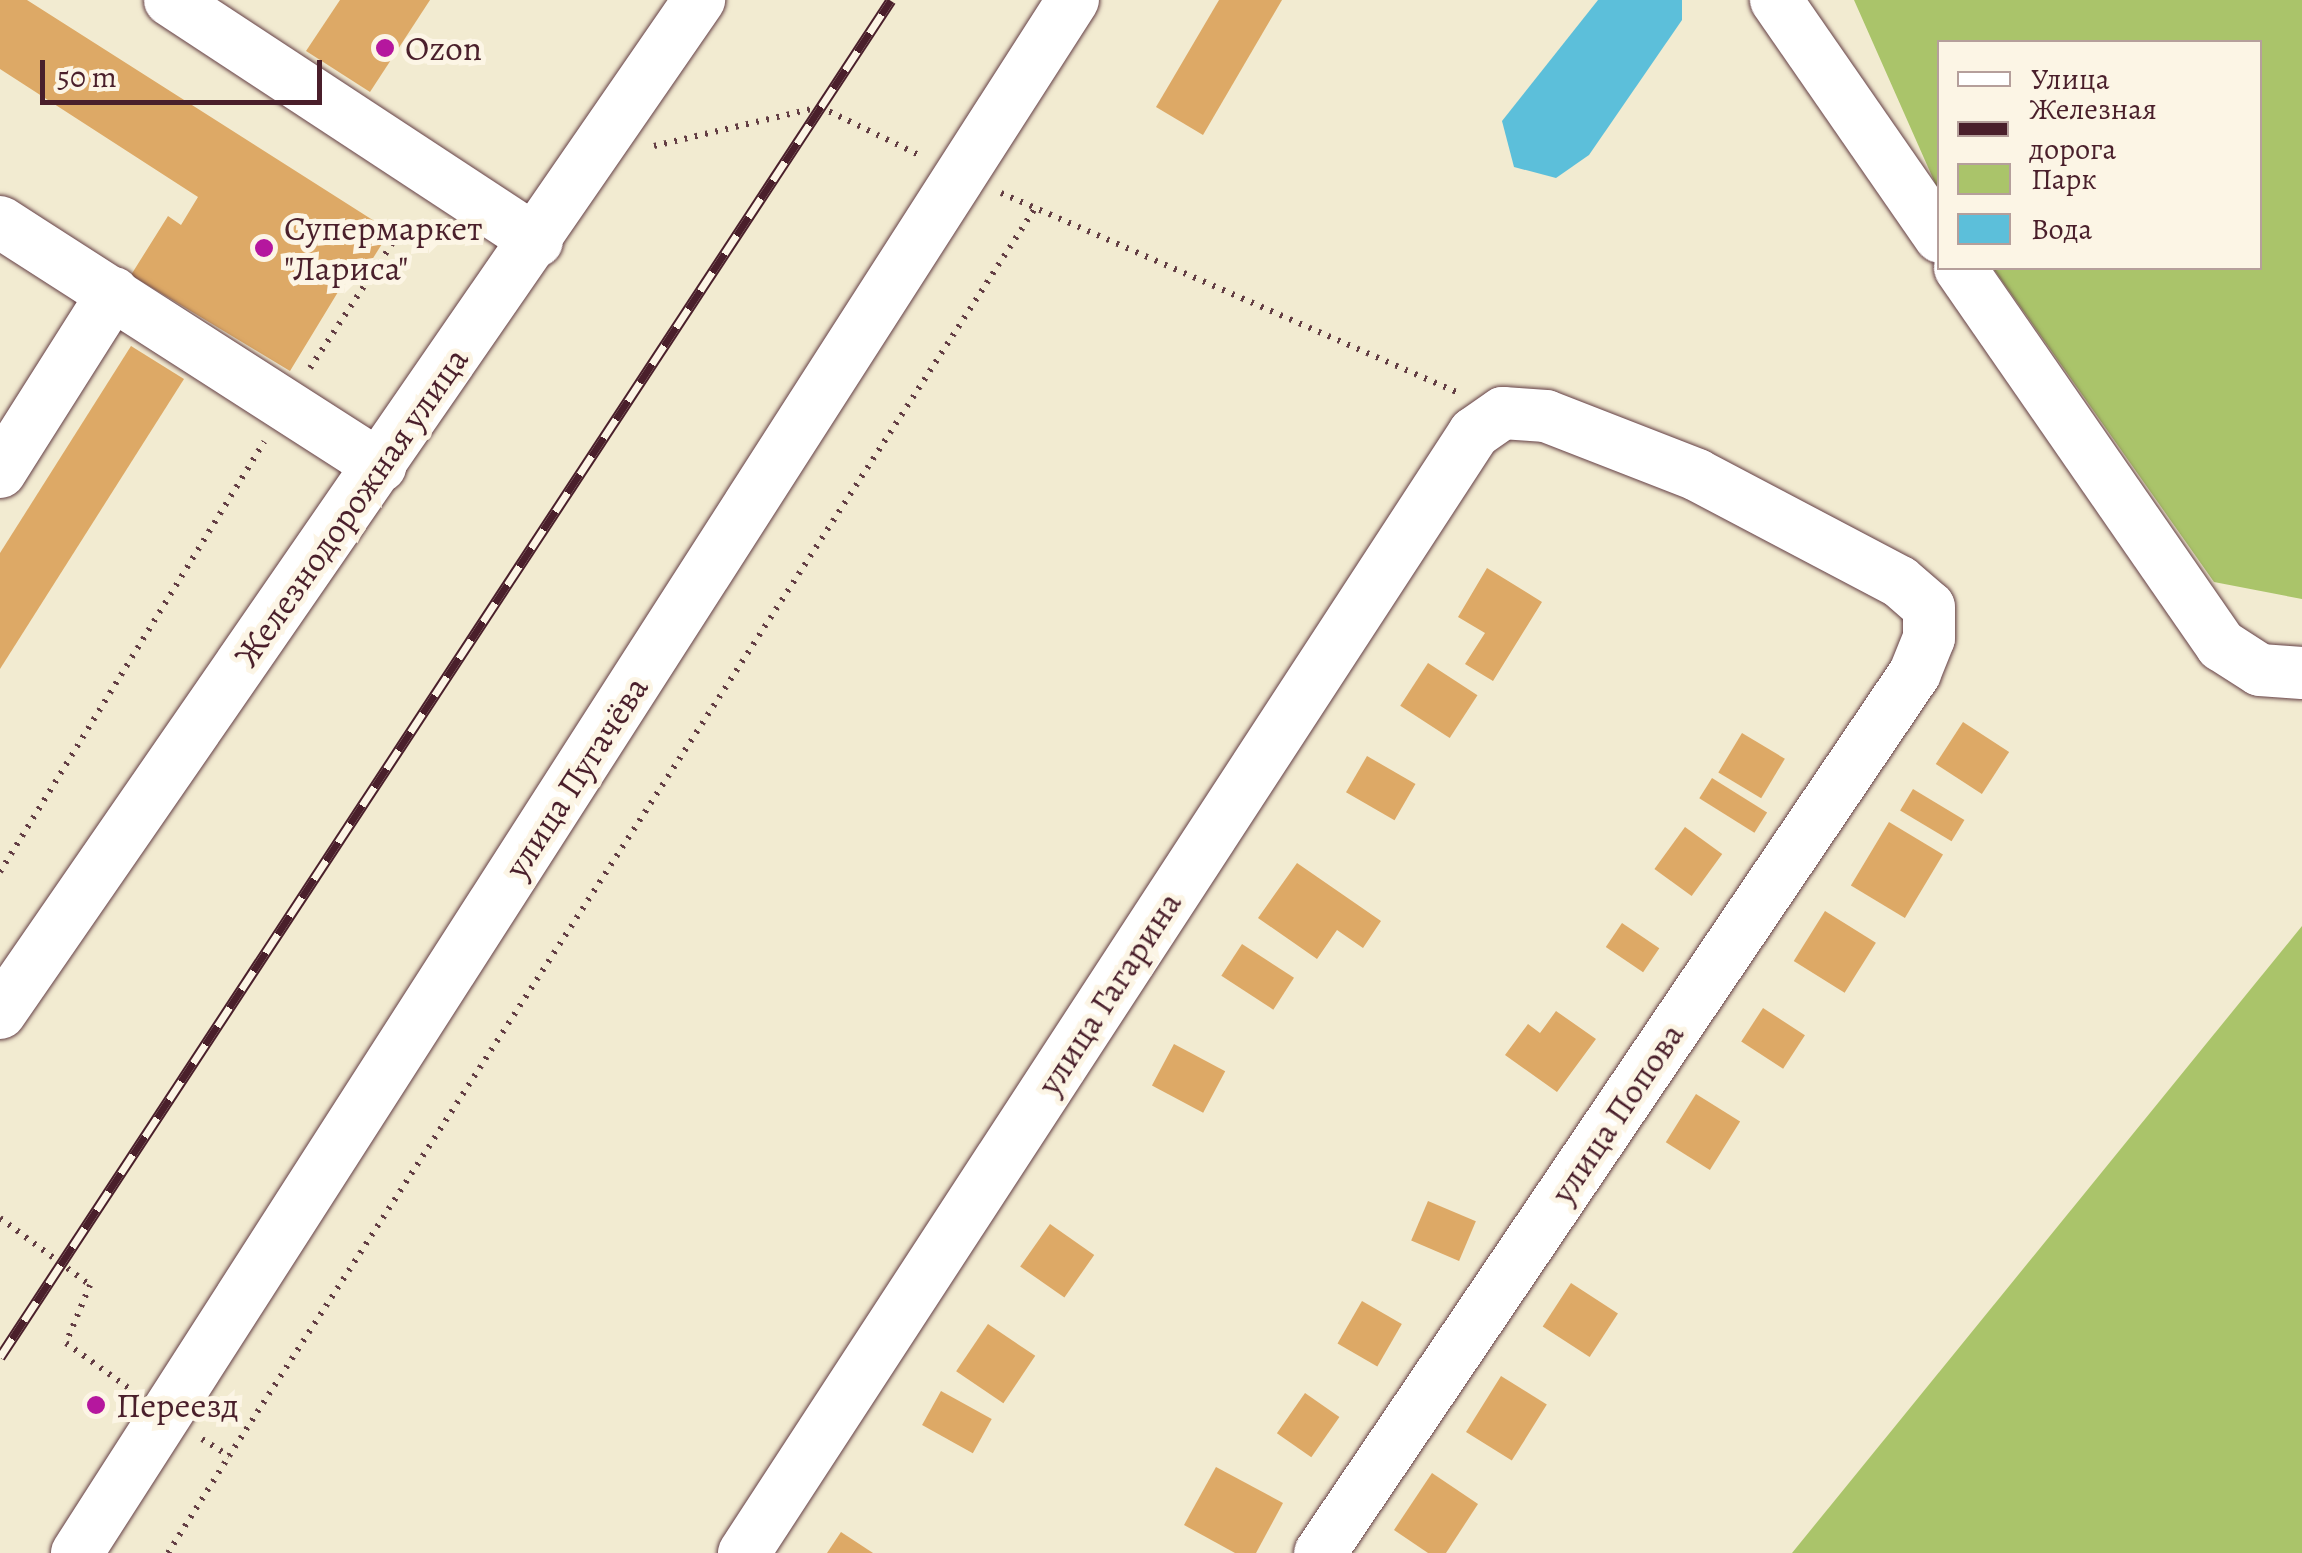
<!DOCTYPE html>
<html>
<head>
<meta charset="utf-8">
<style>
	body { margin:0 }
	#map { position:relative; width:2302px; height:1553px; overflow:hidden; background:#f2ebd1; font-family:Alegreya,serif }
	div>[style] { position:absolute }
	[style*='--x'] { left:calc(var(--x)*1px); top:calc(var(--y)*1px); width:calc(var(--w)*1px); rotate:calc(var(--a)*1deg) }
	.green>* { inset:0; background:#aac46a }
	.water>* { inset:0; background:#5cbfda }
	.building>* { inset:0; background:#dda966; transform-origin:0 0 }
	.path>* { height:6px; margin-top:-3px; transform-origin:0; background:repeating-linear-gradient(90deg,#633e44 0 2.5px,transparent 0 10.5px) }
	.roads { filter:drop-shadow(0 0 2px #633e44) drop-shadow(0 0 2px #633e44) }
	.minor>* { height:52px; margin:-26px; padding:0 26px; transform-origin:26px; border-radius:26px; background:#fff }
	.rail>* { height:11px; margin-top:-5.5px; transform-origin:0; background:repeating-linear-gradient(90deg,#fcf5e5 0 22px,#4a1f2b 0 44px); box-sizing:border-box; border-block:2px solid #4a1f2b }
	.dots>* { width:28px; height:28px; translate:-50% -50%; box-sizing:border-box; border:5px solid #fcf5e5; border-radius:50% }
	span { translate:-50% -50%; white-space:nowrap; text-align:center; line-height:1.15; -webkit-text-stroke:10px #fcf5e5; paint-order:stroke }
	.poi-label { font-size:35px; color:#4a1f2b }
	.left { translate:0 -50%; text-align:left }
	.street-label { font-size:35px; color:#4a1f2b }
	.legend { position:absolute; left:1937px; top:40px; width:325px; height:230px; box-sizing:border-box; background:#fcf5e5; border:2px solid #b59f9b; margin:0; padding:12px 18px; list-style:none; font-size:30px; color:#4a1f2b }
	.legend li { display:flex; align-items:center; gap:20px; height:50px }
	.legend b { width:50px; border:2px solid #b59f9b }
	.scale { position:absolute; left:40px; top:60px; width:282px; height:45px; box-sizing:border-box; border:5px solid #4a1f2b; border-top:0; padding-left:12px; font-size:30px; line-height:35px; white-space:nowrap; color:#4a1f2b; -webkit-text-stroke:8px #fcf5e5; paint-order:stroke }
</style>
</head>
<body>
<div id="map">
	<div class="green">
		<div style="clip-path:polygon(1854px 0,2302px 0,2302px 599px,2214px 582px,1993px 268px,2260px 268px,2260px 42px,1940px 42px,1939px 192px)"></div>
		<div style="clip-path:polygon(2302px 926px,2302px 1553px,1792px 1553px)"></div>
	</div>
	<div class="water">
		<div style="clip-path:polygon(1598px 0,1682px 0,1682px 20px,1589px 155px,1556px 178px,1514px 167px,1502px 121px)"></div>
	</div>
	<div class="building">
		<div style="clip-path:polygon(0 0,27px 0,390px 231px,365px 271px,355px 264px,290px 371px,131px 275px,168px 216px,181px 225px,198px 197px,0 69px)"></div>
		<div style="clip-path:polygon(340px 0,430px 0,370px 92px,306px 51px)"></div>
		<div style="clip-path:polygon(1219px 0,1282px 0,1203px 135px,1156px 107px)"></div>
		<div style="clip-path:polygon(131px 346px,184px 379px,0 669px,0 553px)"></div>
		<div style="clip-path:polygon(1487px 568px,1542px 602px,1493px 681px,1465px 664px,1485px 633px,1458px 617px)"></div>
		<div style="left:1428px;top:663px;width:59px;height:51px;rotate:33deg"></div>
		<div style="left:1963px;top:722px;width:55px;height:50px;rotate:33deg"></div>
		<div style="left:1742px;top:733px;width:50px;height:46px;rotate:31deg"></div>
		<div style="left:1367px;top:756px;width:56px;height:42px;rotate:30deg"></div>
		<div style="left:1712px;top:778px;width:65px;height:24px;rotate:32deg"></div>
		<div style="left:1913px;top:789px;width:60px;height:25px;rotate:31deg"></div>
		<div style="left:1889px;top:822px;width:63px;height:74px;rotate:31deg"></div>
		<div style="left:1685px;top:827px;width:46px;height:52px;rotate:36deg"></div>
		<div style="clip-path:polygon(1297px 863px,1381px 921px,1363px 948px,1337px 930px,1317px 959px,1258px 918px)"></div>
		<div style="left:1825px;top:911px;width:60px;height:59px;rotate:32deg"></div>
		<div style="left:1622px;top:923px;width:45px;height:29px;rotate:34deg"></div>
		<div style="left:1242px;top:944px;width:62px;height:38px;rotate:33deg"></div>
		<div style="left:1763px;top:1008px;width:50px;height:40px;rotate:33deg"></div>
		<div style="clip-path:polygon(1556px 1011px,1596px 1039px,1557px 1092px,1505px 1055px,1528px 1024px,1540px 1033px)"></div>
		<div style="left:1174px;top:1044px;width:58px;height:47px;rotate:28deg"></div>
		<div style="left:1696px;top:1094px;width:52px;height:57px;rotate:32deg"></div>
		<div style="left:1428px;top:1201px;width:52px;height:43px;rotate:23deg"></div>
		<div style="left:1050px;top:1224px;width:54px;height:52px;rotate:35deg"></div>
		<div style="left:1571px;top:1283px;width:56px;height:52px;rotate:33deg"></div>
		<div style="left:1362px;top:1301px;width:46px;height:49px;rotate:30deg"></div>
		<div style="left:988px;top:1324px;width:57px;height:57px;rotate:34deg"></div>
		<div style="left:1501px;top:1376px;width:54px;height:66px;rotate:32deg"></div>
		<div style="left:941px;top:1391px;width:58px;height:39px;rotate:29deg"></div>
		<div style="left:1305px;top:1393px;width:42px;height:49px;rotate:35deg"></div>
		<div style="clip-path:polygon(1216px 1467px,1283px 1503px,1256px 1553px,1235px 1553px,1184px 1525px)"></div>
		<div style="clip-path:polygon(1432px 1473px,1478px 1504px,1446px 1553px,1428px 1553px,1394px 1530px)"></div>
		<div style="clip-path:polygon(841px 1532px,873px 1553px,827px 1553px)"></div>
	</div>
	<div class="path">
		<div style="--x:654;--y:146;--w:171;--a:-13.2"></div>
		<div style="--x:820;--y:107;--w:112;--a:25.9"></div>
		<div style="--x:1001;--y:193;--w:497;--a:23.6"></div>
		<div style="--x:310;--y:368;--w:158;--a:-56.6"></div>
		<div style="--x:0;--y:872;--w:505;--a:-58.45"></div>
		<div style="--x:0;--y:1218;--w:112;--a:36.7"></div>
		<div style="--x:90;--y:1285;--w:63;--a:112.5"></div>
		<div style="--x:66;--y:1343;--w:79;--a:35.7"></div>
		<div style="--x:202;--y:1439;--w:32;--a:32"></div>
		<div style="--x:229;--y:1456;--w:1486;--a:-57.14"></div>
		<div style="--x:168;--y:1553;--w:115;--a:-57.8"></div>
	</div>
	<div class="roads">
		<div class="minor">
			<div style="--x:170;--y:0;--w:439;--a:33.3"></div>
			<div style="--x:1776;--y:0;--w:288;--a:55.3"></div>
			<div style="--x:0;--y:222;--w:452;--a:32.7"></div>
			<div style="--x:1960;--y:268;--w:459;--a:55.3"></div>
			<div style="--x:2221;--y:645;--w:46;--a:32.7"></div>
			<div style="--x:2260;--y:670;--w:42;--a:4.1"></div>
			<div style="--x:0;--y:472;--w:212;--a:-57.7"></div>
			<div style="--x:0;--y:1013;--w:1231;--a:-55.39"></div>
			<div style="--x:77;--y:1553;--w:1845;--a:-57.33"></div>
			<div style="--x:744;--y:1553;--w:1337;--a:-56.9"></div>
			<div style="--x:1474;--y:433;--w:35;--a:-35"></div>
			<div style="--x:1503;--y:413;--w:43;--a:4"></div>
			<div style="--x:1546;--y:416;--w:162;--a:21.3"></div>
			<div style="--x:1697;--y:475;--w:229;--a:27.8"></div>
			<div style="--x:1900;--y:582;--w:38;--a:41"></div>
			<div style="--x:1929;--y:607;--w:31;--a:90"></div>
			<div style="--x:1929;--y:638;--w:38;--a:112"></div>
			<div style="--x:1915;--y:673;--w:1062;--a:124.06"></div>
		</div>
	</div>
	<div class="rail">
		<div style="--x:0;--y:1357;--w:1623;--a:-56.71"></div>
	</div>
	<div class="dots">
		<div style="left:385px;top:48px;background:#b5179e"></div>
		<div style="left:264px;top:248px;background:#b5179e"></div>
		<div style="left:96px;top:1405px;background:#b5179e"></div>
	</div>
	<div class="poi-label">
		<span class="left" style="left:405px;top:48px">Ozon</span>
		<span class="left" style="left:284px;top:248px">Супермаркет<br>"Лариса"</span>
		<span class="left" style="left:116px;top:1405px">Переезд</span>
	</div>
	<div class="street-label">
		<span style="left:351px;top:507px;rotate:-55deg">Железнодорожная улица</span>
		<span style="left:576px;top:777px;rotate:-57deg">улица Пугачёва</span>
		<span style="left:1109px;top:993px;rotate:-57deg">улица Гагарина</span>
		<span style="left:1617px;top:1113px;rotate:-56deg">улица Попова</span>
	</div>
	<ul class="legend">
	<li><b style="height:12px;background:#fff"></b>Улица</li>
	<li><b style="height:12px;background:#4a1f2b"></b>Железная дорога</li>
	<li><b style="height:28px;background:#aac46a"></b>Парк</li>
	<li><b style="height:28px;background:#5cbfda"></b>Вода</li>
	</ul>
	<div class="scale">50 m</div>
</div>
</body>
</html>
